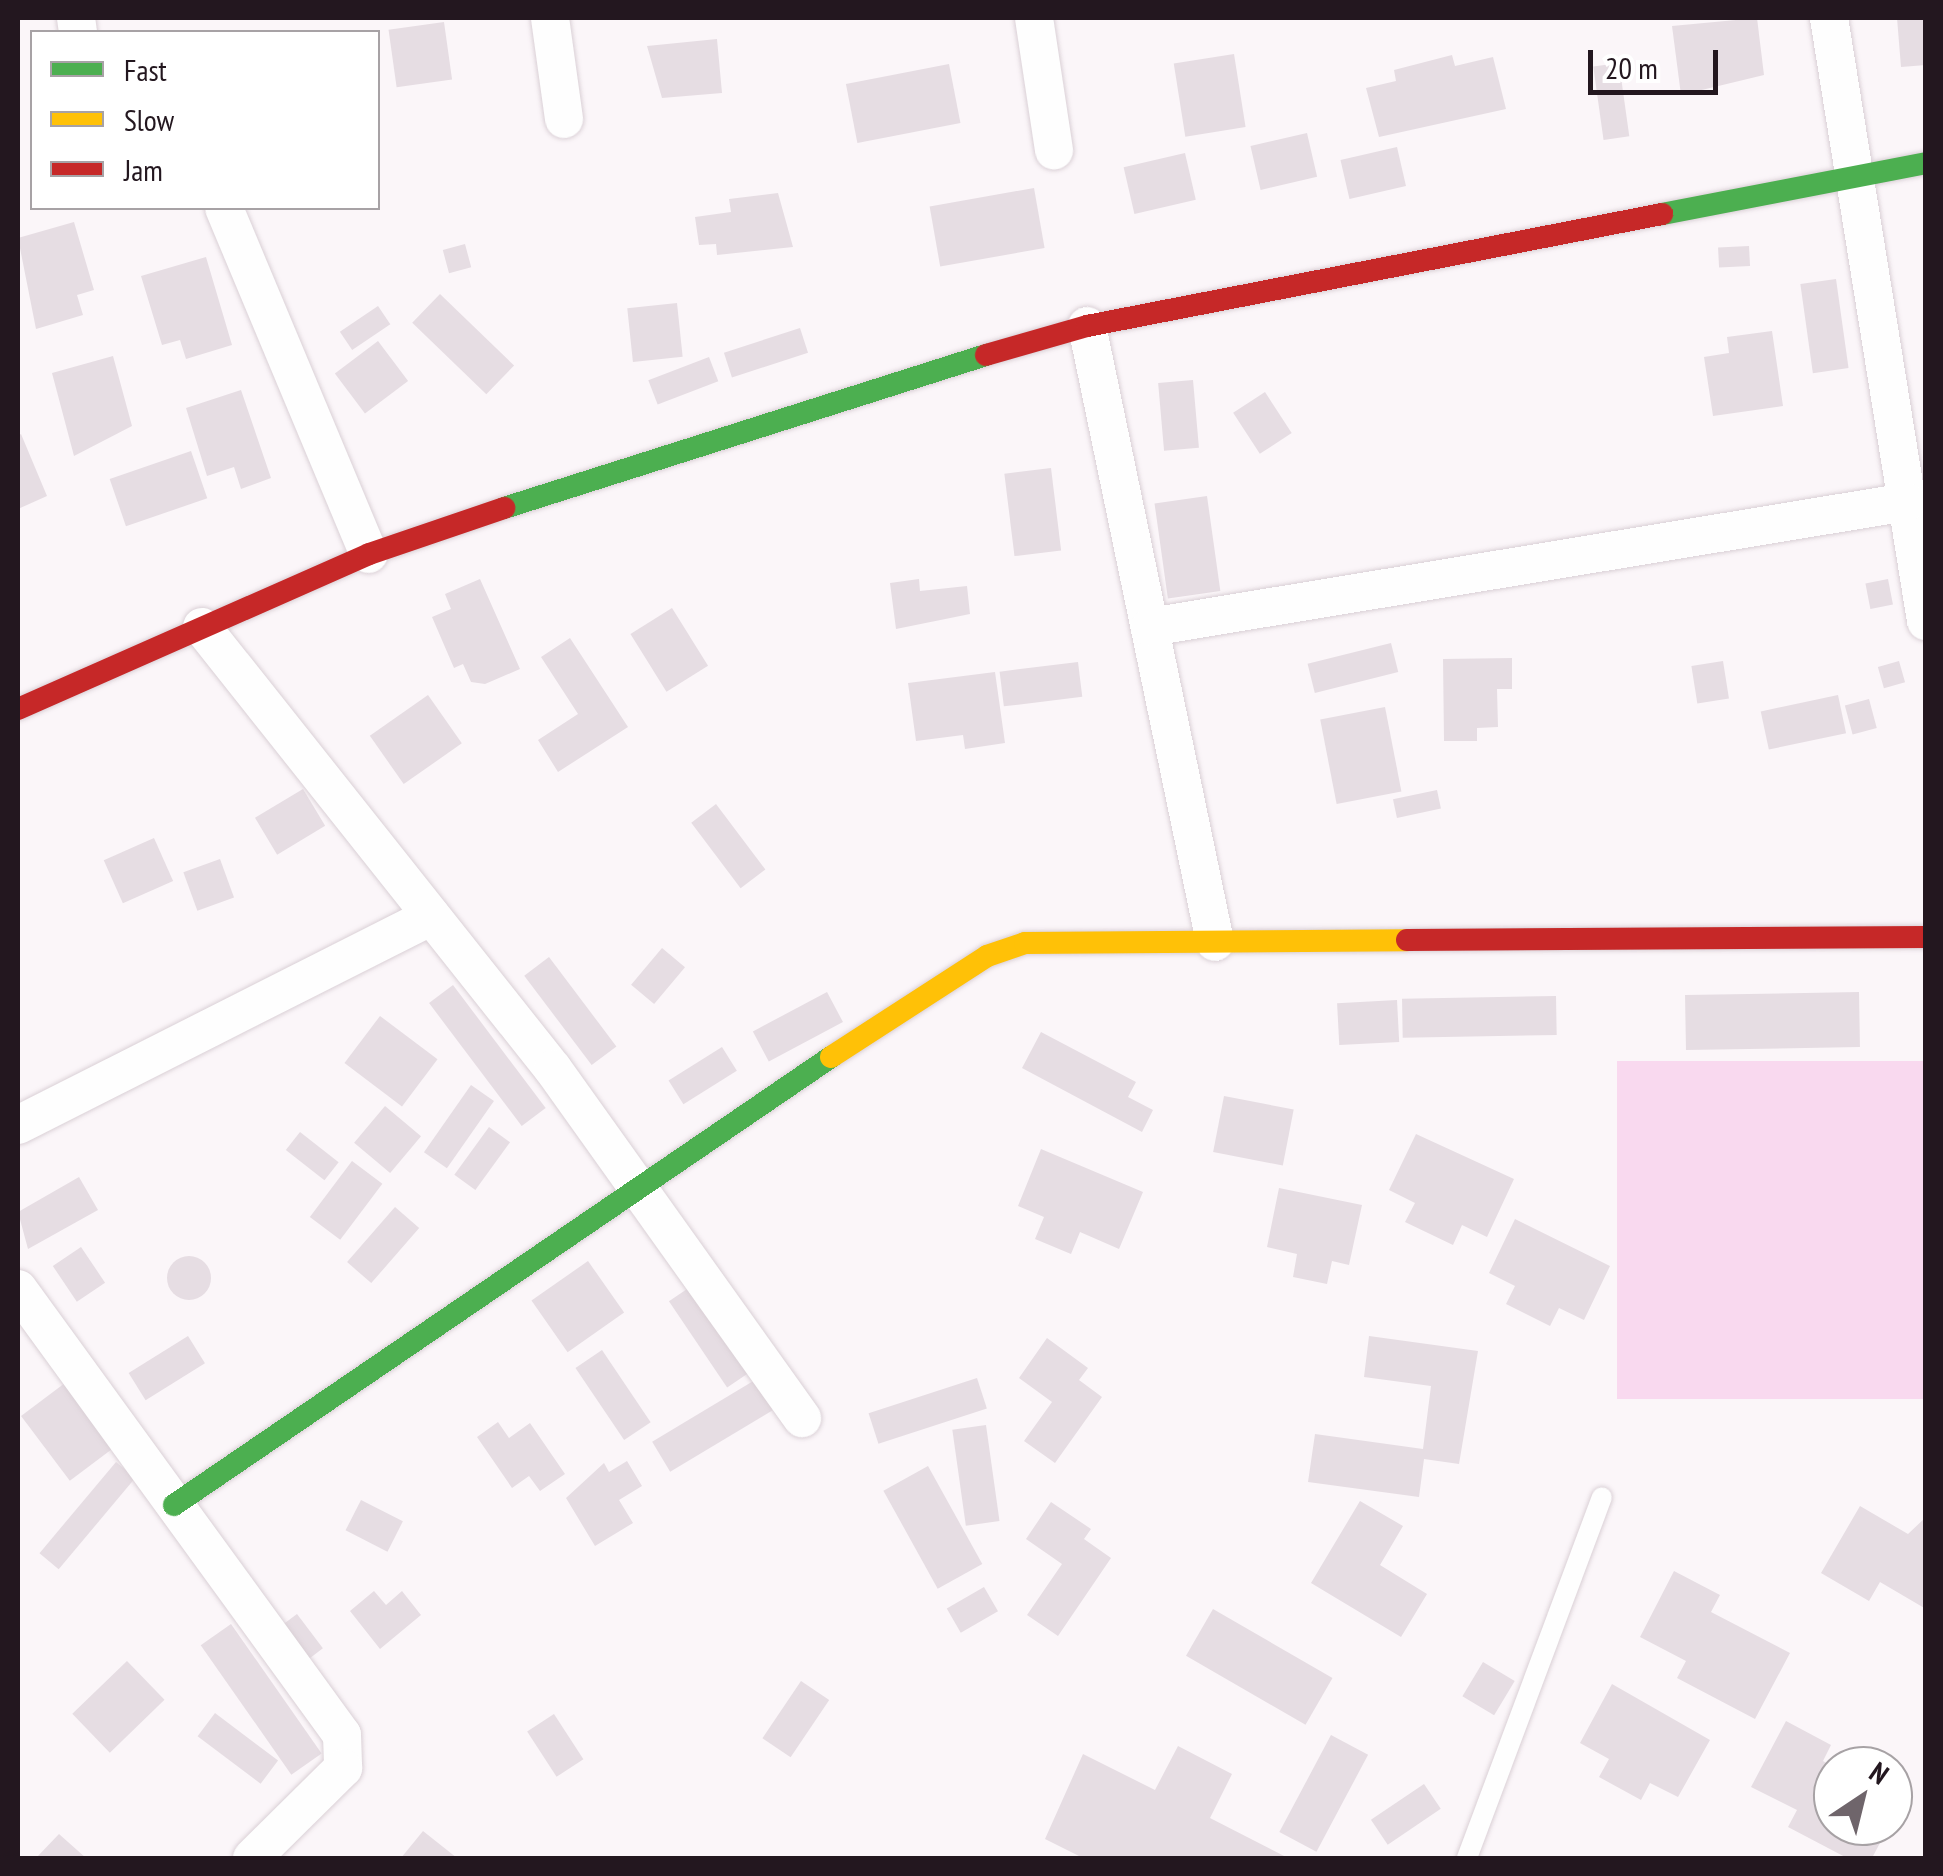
<!DOCTYPE html>
<html>
<head>
<meta charset="utf-8">
<style>
	body { margin:0 }
	#map { position:relative; width:1943px; height:1876px; overflow:hidden; background:#fbf6f9; font-family:"PT Sans Narrow",sans-serif }
	div>[style] { position:absolute }
	[style*='--x'] { left:calc(var(--x)*1px); top:calc(var(--y)*1px); width:calc(var(--w)*1px); rotate:calc(var(--a)*1deg) }
	.green>* { inset:0; background:#f9d9ef; transform-origin:0 0 }
	.building>* { inset:0; background:#e6dde3; transform-origin:0 0 }
	.round { border-radius:50% }
	.roads { filter:drop-shadow(0 0 2px #dad0d6) drop-shadow(0 0 2px #dad0d6) }
	.lane>* { height:20px; margin:-10px; padding:0 10px; transform-origin:10px; border-radius:10px; background:#fefefe }
	.street>* { height:38px; margin:-19px; padding:0 19px; transform-origin:19px; border-radius:19px; background:#fefefe }
	.fast>* { height:22px; margin:-11px; padding:0 11px; transform-origin:11px; border-radius:11px; background:#4caf50 }
	.slow>* { height:22px; margin:-11px; padding:0 11px; transform-origin:11px; border-radius:11px; background:#ffc107 }
	.jam>* { height:22px; margin:-11px; padding:0 11px; transform-origin:11px; border-radius:11px; background:#c62828 }
	span { translate:-50% -50%; white-space:nowrap; text-align:center; line-height:1.15; -webkit-text-stroke:10px #fff; paint-order:stroke }
	.frame { position:absolute; inset:0; border:20px solid #23171f; pointer-events:none }
	.legend { position:absolute; left:30px; top:30px; width:350px; height:180px; box-sizing:border-box; background:#fff; border:2px solid #a7a2a5; margin:0; padding:12px 18px; list-style:none; font-size:30px; color:#23171f }
	.legend li { display:flex; align-items:center; gap:20px; height:50px }
	.legend b { width:50px; border:2px solid #a7a2a5 }
	.north { position:absolute; left:1813px; top:1746px; width:100px; height:100px; box-sizing:border-box; background:#fff; border:2px solid #a7a2a5; border-radius:50%; rotate:35deg; font-size:28px; font-weight:700; line-height:40px; text-align:center; color:#23171f }
	.north::after { content:''; display:block; margin:auto; width:35px; height:45px; background:#6f656b; clip-path:polygon(50% 0,100% 100%,50% 72%,0 100%) }
	.scale { position:absolute; left:1588px; top:50px; width:130px; height:45px; box-sizing:border-box; border:5px solid #23171f; border-top:0; padding-left:12px; font-size:30px; line-height:35px; white-space:nowrap; color:#23171f; -webkit-text-stroke:8px #fff; paint-order:stroke }
</style>
</head>
<body>
<div id="map">
	<div class="green">
		<div style="left:1925px;top:1061px;width:338px;height:308px;rotate:90deg"></div>
	</div>
	<div class="building">
		<div style="clip-path:polygon(1757px 18px,1764px 75px,1681px 95px,1672px 26px)"></div>
		<div style="clip-path:polygon(1897px 18px,1926px 18px,1926px 65px,1901px 67px)"></div>
		<div style="left:444px;top:22px;width:58px;height:56px;rotate:82deg"></div>
		<div style="clip-path:polygon(717px 39px,722px 93px,662px 98px,647px 46px)"></div>
		<div style="left:1234px;top:54px;width:74px;height:61px;rotate:81deg"></div>
		<div style="clip-path:polygon(1452px 55px,1455px 66px,1493px 57px,1506px 109px,1379px 137px,1366px 88px,1396px 81px,1394px 70px)"></div>
		<div style="left:1619px;top:63px;width:74px;height:26px;rotate:82deg"></div>
		<div style="left:949px;top:64px;width:60px;height:105px;rotate:79deg"></div>
		<div style="left:1307px;top:133px;width:45px;height:58px;rotate:77deg"></div>
		<div style="left:1397px;top:147px;width:40px;height:58px;rotate:77deg"></div>
		<div style="left:1185px;top:153px;width:48px;height:63px;rotate:77deg"></div>
		<div style="left:1034px;top:188px;width:61px;height:106px;rotate:80deg"></div>
		<div style="clip-path:polygon(778px 193px,793px 247px,717px 255px,716px 244px,699px 245px,695px 217px,731px 212px,729px 199px)"></div>
		<div style="clip-path:polygon(74px 222px,94px 290px,77px 295px,83px 315px,36px 329px,18px 238px)"></div>
		<div style="left:465px;top:244px;width:24px;height:23px;rotate:75deg"></div>
		<div style="left:1749px;top:246px;width:20px;height:31px;rotate:87deg"></div>
		<div style="clip-path:polygon(206px 257px,232px 345px,186px 359px,180px 340px,162px 345px,141px 276px)"></div>
		<div style="left:1836px;top:279px;width:90px;height:36px;rotate:82deg"></div>
		<div style="left:440px;top:294px;width:103px;height:40px;rotate:44deg"></div>
		<div style="left:677px;top:303px;width:54px;height:50px;rotate:84deg"></div>
		<div style="left:378px;top:306px;width:22px;height:46px;rotate:56deg"></div>
		<div style="left:800px;top:328px;width:26px;height:80px;rotate:72deg"></div>
		<div style="clip-path:polygon(1772px 331px,1783px 406px,1713px 416px,1704px 357px,1729px 353px,1727px 337px)"></div>
		<div style="left:378px;top:341px;width:50px;height:54px;rotate:53deg"></div>
		<div style="clip-path:polygon(113px 356px,132px 426px,74px 456px,52px 373px)"></div>
		<div style="left:709px;top:357px;width:26px;height:65px;rotate:69deg"></div>
		<div style="left:1193px;top:380px;width:68px;height:35px;rotate:85deg"></div>
		<div style="clip-path:polygon(241px 390px,271px 478px,241px 489px,234px 467px,207px 476px,186px 408px)"></div>
		<div style="left:1265px;top:392px;width:49px;height:38px;rotate:57deg"></div>
		<div style="clip-path:polygon(21px 434px,47px 496px,18px 509px,18px 436px)"></div>
		<div style="left:191px;top:451px;width:50px;height:86px;rotate:71deg"></div>
		<div style="left:1051px;top:468px;width:83px;height:47px;rotate:83deg"></div>
		<div style="left:1207px;top:496px;width:96px;height:53px;rotate:82deg"></div>
		<div style="clip-path:polygon(480px 579px,520px 669px,485px 684px,471px 682px,463px 664px,454px 668px,432px 617px,451px 609px,445px 594px)"></div>
		<div style="clip-path:polygon(919px 579px,920px 591px,967px 586px,970px 614px,896px 629px,890px 583px)"></div>
		<div style="left:1888px;top:579px;width:26px;height:23px;rotate:79deg"></div>
		<div style="left:672px;top:608px;width:68px;height:49px;rotate:58deg"></div>
		<div style="clip-path:polygon(570px 638px,628px 727px,558px 772px,538px 740px,578px 714px,541px 657px)"></div>
		<div style="left:1391px;top:643px;width:30px;height:86px;rotate:76deg"></div>
		<div style="clip-path:polygon(1512px 658px,1512px 689px,1497px 689px,1498px 727px,1477px 728px,1477px 741px,1444px 741px,1443px 659px)"></div>
		<div style="left:1723px;top:661px;width:38px;height:32px;rotate:81deg"></div>
		<div style="left:1899px;top:661px;width:22px;height:22px;rotate:74deg"></div>
		<div style="left:1078px;top:662px;width:35px;height:79px;rotate:83deg"></div>
		<div style="clip-path:polygon(995px 672px,1005px 743px,965px 749px,963px 735px,916px 741px,908px 683px)"></div>
		<div style="left:428px;top:695px;width:59px;height:71px;rotate:55deg"></div>
		<div style="left:1838px;top:695px;width:39px;height:79px;rotate:78deg"></div>
		<div style="left:1869px;top:699px;width:30px;height:25px;rotate:75deg"></div>
		<div style="left:1385px;top:707px;width:86px;height:66px;rotate:79deg"></div>
		<div style="left:303px;top:789px;width:43px;height:56px;rotate:59deg"></div>
		<div style="left:1437px;top:790px;width:19px;height:45px;rotate:78deg"></div>
		<div style="left:716px;top:804px;width:82px;height:31px;rotate:53deg"></div>
		<div style="left:154px;top:838px;width:47px;height:55px;rotate:66deg"></div>
		<div style="left:220px;top:859px;width:41px;height:39px;rotate:70deg"></div>
		<div style="left:662px;top:948px;width:30px;height:48px;rotate:40deg"></div>
		<div style="left:549px;top:957px;width:112px;height:31px;rotate:53deg"></div>
		<div style="left:453px;top:985px;width:154px;height:30px;rotate:53deg"></div>
		<div style="left:827px;top:992px;width:34px;height:84px;rotate:62deg"></div>
		<div style="left:1859px;top:992px;width:55px;height:174px;rotate:89deg"></div>
		<div style="left:1556px;top:996px;width:39px;height:154px;rotate:89deg"></div>
		<div style="left:1397px;top:1000px;width:42px;height:60px;rotate:87deg"></div>
		<div style="left:380px;top:1016px;width:72px;height:59px;rotate:37deg"></div>
		<div style="clip-path:polygon(1041px 1032px,1136px 1082px,1128px 1097px,1153px 1110px,1142px 1132px,1022px 1068px)"></div>
		<div style="left:722px;top:1047px;width:28px;height:63px;rotate:58deg"></div>
		<div style="left:471px;top:1085px;width:28px;height:82px;rotate:35deg"></div>
		<div style="left:1224px;top:1096px;width:71px;height:57px;rotate:11deg"></div>
		<div style="left:385px;top:1106px;width:47px;height:48px;rotate:40deg"></div>
		<div style="left:489px;top:1127px;width:26px;height:59px;rotate:36deg"></div>
		<div style="left:300px;top:1132px;width:49px;height:23px;rotate:38deg"></div>
		<div style="clip-path:polygon(1416px 1134px,1514px 1179px,1487px 1237px,1462px 1225px,1453px 1245px,1405px 1222px,1415px 1203px,1389px 1190px)"></div>
		<div style="clip-path:polygon(1041px 1149px,1143px 1192px,1119px 1249px,1080px 1232px,1071px 1254px,1035px 1239px,1044px 1217px,1018px 1206px)"></div>
		<div style="left:352px;top:1161px;width:38px;height:70px;rotate:37deg"></div>
		<div style="clip-path:polygon(79px 1177px,98px 1210px,28px 1249px,18px 1212px)"></div>
		<div style="clip-path:polygon(1279px 1188px,1362px 1205px,1349px 1265px,1332px 1261px,1327px 1284px,1293px 1277px,1297px 1254px,1267px 1247px)"></div>
		<div style="left:395px;top:1207px;width:32px;height:73px;rotate:41deg"></div>
		<div style="clip-path:polygon(1515px 1219px,1610px 1266px,1584px 1320px,1559px 1308px,1550px 1326px,1506px 1304px,1515px 1286px,1489px 1273px)"></div>
		<div style="left:81px;top:1247px;width:43px;height:34px;rotate:56deg"></div>
		<div class="round" style="left:167px;top:1256px;width:44px;height:44px"></div>
		<div style="left:588px;top:1261px;width:63px;height:69px;rotate:55deg"></div>
		<div style="left:693px;top:1285px;width:104px;height:29px;rotate:56deg"></div>
		<div style="left:188px;top:1336px;width:32px;height:70px;rotate:58deg"></div>
		<div style="clip-path:polygon(1369px 1336px,1478px 1351px,1459px 1464px,1424px 1459px,1419px 1497px,1308px 1482px,1315px 1434px,1423px 1449px,1431px 1386px,1364px 1377px)"></div>
		<div style="clip-path:polygon(1047px 1338px,1088px 1368px,1079px 1380px,1102px 1397px,1055px 1463px,1024px 1441px,1052px 1402px,1019px 1378px)"></div>
		<div style="left:602px;top:1350px;width:87px;height:32px;rotate:56deg"></div>
		<div style="left:977px;top:1378px;width:32px;height:114px;rotate:72deg"></div>
		<div style="left:755px;top:1380px;width:35px;height:120px;rotate:59deg"></div>
		<div style="left:65px;top:1383px;width:81px;height:55px;rotate:53deg"></div>
		<div style="clip-path:polygon(498px 1422px,509px 1438px,530px 1423px,565px 1474px,540px 1491px,529px 1476px,512px 1488px,477px 1437px)"></div>
		<div style="left:986px;top:1425px;width:97px;height:34px;rotate:82deg"></div>
		<div style="clip-path:polygon(627px 1461px,642px 1486px,619px 1500px,633px 1523px,595px 1546px,566px 1498px,604px 1463px,609px 1472px)"></div>
		<div style="left:116px;top:1462px;width:25px;height:119px;rotate:40deg"></div>
		<div style="left:928px;top:1466px;width:112px;height:51px;rotate:61deg"></div>
		<div style="left:361px;top:1500px;width:47px;height:34px;rotate:27deg"></div>
		<div style="clip-path:polygon(1360px 1501px,1403px 1526px,1380px 1565px,1427px 1594px,1401px 1637px,1311px 1583px)"></div>
		<div style="clip-path:polygon(1051px 1502px,1091px 1529px,1084px 1539px,1111px 1558px,1058px 1636px,1027px 1615px,1062px 1564px,1026px 1539px)"></div>
		<div style="clip-path:polygon(1860px 1506px,1908px 1534px,1926px 1517px,1926px 1609px,1880px 1582px,1869px 1601px,1821px 1573px)"></div>
		<div style="clip-path:polygon(1674px 1571px,1720px 1595px,1711px 1612px,1790px 1653px,1755px 1719px,1677px 1678px,1686px 1661px,1640px 1637px)"></div>
		<div style="left:984px;top:1587px;width:28px;height:43px;rotate:60deg"></div>
		<div style="clip-path:polygon(374px 1591px,386px 1605px,402px 1591px,421px 1615px,380px 1649px,350px 1611px)"></div>
		<div style="left:1213px;top:1609px;width:138px;height:54px;rotate:30deg"></div>
		<div style="left:297px;top:1614px;width:43px;height:23px;rotate:53deg"></div>
		<div style="left:231px;top:1624px;width:158px;height:37px;rotate:55deg"></div>
		<div style="left:127px;top:1661px;width:54px;height:76px;rotate:46deg"></div>
		<div style="left:1483px;top:1662px;width:37px;height:40px;rotate:31deg"></div>
		<div style="left:801px;top:1681px;width:34px;height:69px;rotate:34deg"></div>
		<div style="clip-path:polygon(1612px 1684px,1710px 1740px,1678px 1797px,1650px 1783px,1641px 1800px,1599px 1777px,1609px 1759px,1580px 1743px)"></div>
		<div style="left:215px;top:1713px;width:79px;height:29px;rotate:37deg"></div>
		<div style="left:554px;top:1714px;width:54px;height:32px;rotate:57deg"></div>
		<div style="clip-path:polygon(1786px 1721px,1831px 1745px,1823px 1761px,1833px 1767px,1833px 1826px,1889px 1826px,1872px 1858px,1847px 1858px,1788px 1827px,1797px 1810px,1751px 1787px)"></div>
		<div style="left:1331px;top:1735px;width:42px;height:110px;rotate:28deg"></div>
		<div style="clip-path:polygon(1178px 1746px,1232px 1774px,1210px 1818px,1288px 1858px,1083px 1858px,1045px 1839px,1083px 1754px,1155px 1790px)"></div>
		<div style="left:1424px;top:1784px;width:30px;height:64px;rotate:56deg"></div>
		<div style="clip-path:polygon(423px 1831px,457px 1858px,401px 1858px)"></div>
		<div style="clip-path:polygon(59px 1834px,86px 1858px,36px 1858px)"></div>
	</div>
	<div class="roads">
		<div class="lane">
			<div style="--x:1467;--y:1858;--w:385;--a:-69.5"></div>
		</div>
		<div class="street">
			<div style="--x:76;--y:18;--w:14;--a:82"></div>
			<div style="--x:550;--y:18;--w:102;--a:82.1"></div>
			<div style="--x:1034;--y:18;--w:134;--a:81.4"></div>
			<div style="--x:1829;--y:18;--w:611;--a:80.86"></div>
			<div style="--x:224;--y:208;--w:375;--a:67.3"></div>
			<div style="--x:1087;--y:326;--w:629;--a:78.26"></div>
			<div style="--x:202;--y:627;--w:564;--a:51.55"></div>
			<div style="--x:553;--y:1069;--w:429;--a:54.5"></div>
			<div style="--x:1150;--y:627;--w:767;--a:-9.38"></div>
			<div style="--x:18;--y:1125;--w:463;--a:-26.8"></div>
			<div style="--x:18;--y:1289;--w:551;--a:54"></div>
			<div style="--x:342;--y:1735;--w:33;--a:88"></div>
			<div style="--x:343;--y:1768;--w:128;--a:135.3"></div>
		</div>
		<div class="fast">
			<div style="--x:1662;--y:214;--w:269;--a:-10.9"></div>
			<div style="--x:504;--y:508;--w:506;--a:-17.61"></div>
			<div style="--x:174;--y:1505;--w:795;--a:-34.29"></div>
		</div>
		<div class="slow">
			<div style="--x:831;--y:1057;--w:186;--a:-32.9"></div>
			<div style="--x:987;--y:956;--w:40;--a:-18.9"></div>
			<div style="--x:1025;--y:943;--w:382;--a:-0.4"></div>
		</div>
		<div class="jam">
			<div style="--x:986;--y:355;--w:105;--a:-16"></div>
			<div style="--x:1087;--y:326;--w:586;--a:-11.02"></div>
			<div style="--x:18;--y:709;--w:384;--a:-23.8"></div>
			<div style="--x:369;--y:554;--w:143;--a:-18.8"></div>
			<div style="--x:1407;--y:940;--w:519;--a:-0.33"></div>
		</div>
	</div>
	<div class="frame"></div>
	<ul class="legend">
	<li><b style="height:12px;background:#4caf50"></b>Fast</li>
	<li><b style="height:12px;background:#ffc107"></b>Slow</li>
	<li><b style="height:12px;background:#c62828"></b>Jam</li>
	</ul>
	<div class="north">N</div>
	<div class="scale">20 m</div>
</div>
</body>
</html>
